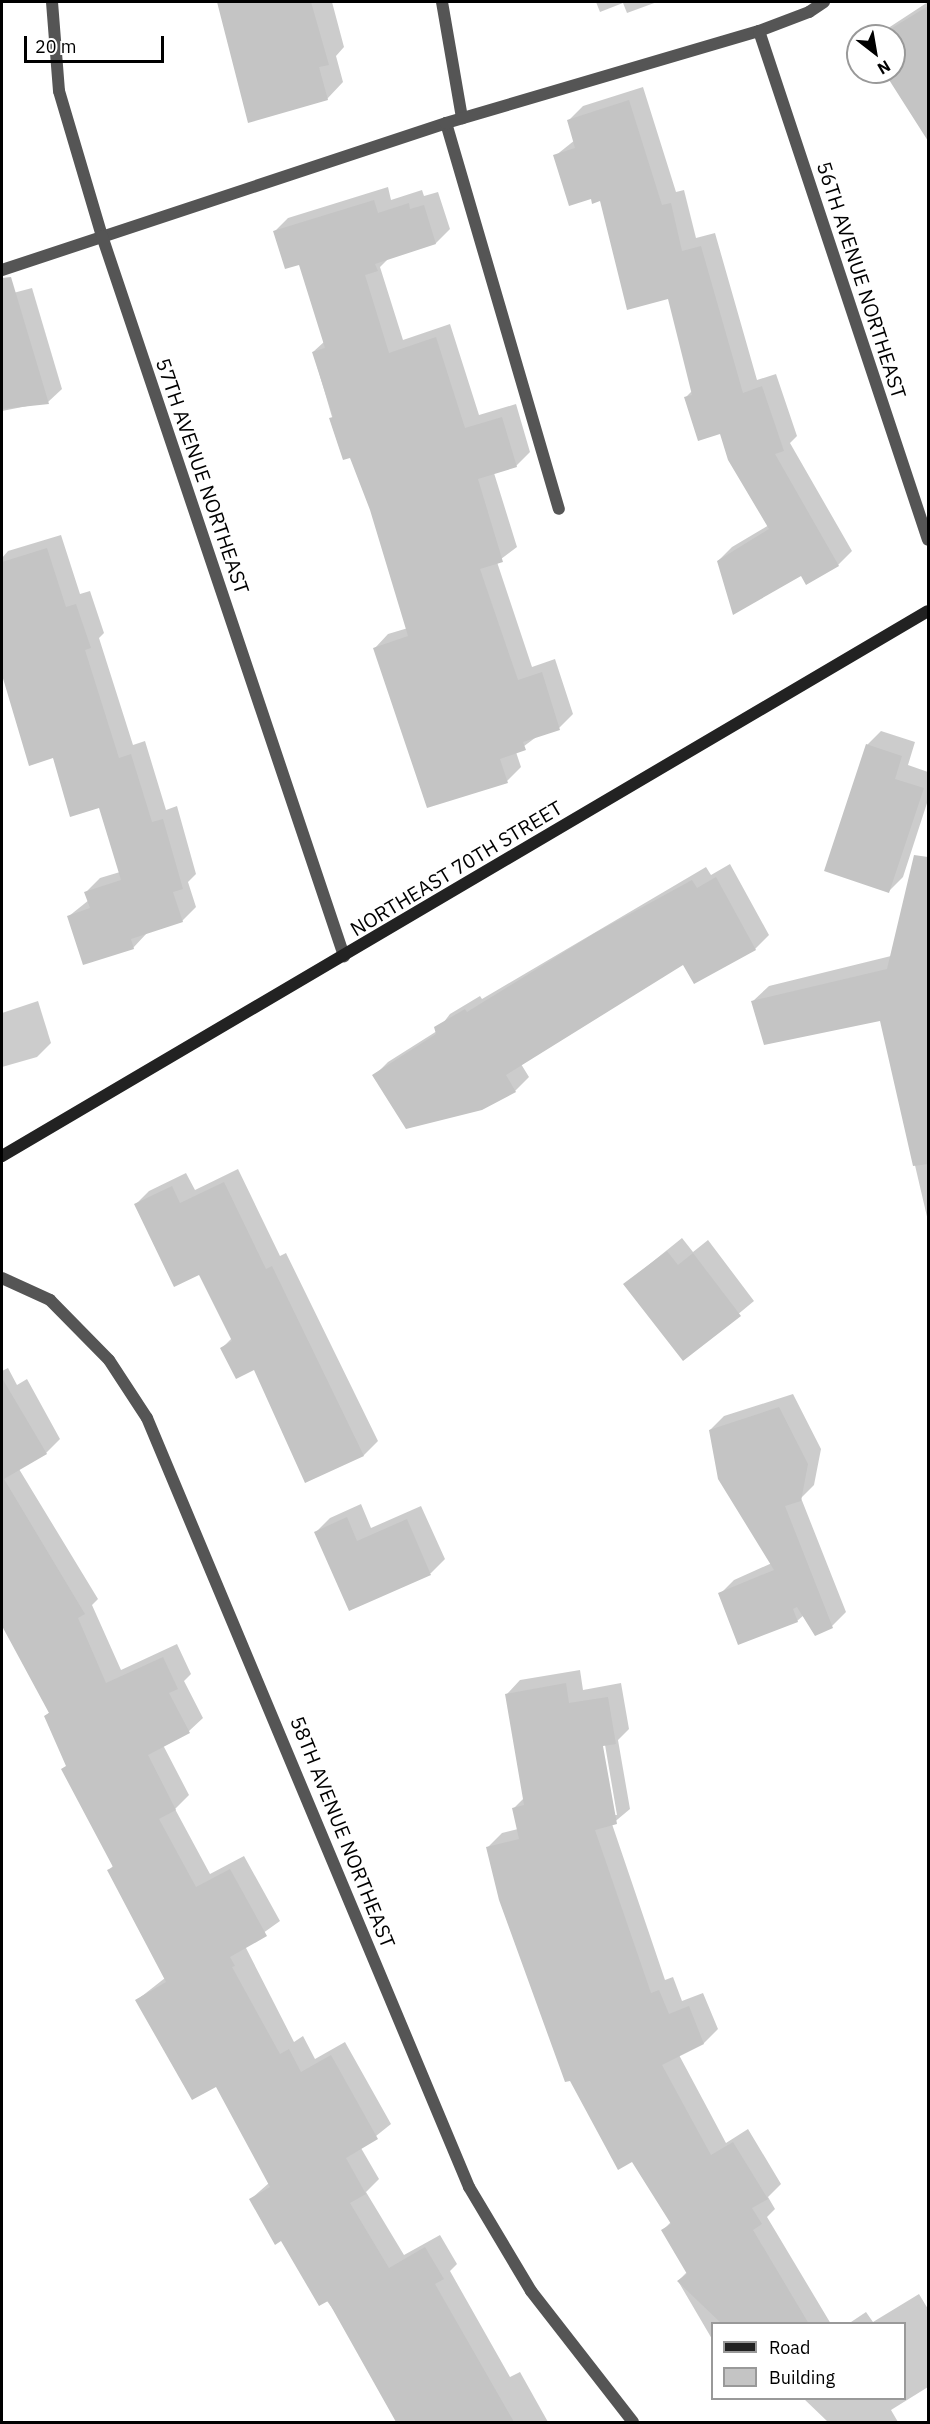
<!DOCTYPE html>
<html>
<head>
<meta charset="utf-8">
<style>
	body { margin:0 }
	#map { position:relative; width:930px; height:2424px; overflow:hidden; background:#fff; font-family:"IBM Plex Sans",sans-serif }
	div>[style] { position:absolute }
	[style*='--x'] { left:calc(var(--x)*1px); top:calc(var(--y)*1px); width:calc(var(--w)*1px); rotate:calc(var(--a)*1deg) }
	.shadow>* { inset:0; background:#0003 }
	.building>* { inset:0; background:#c4c4c4 }
	.service>* { height:12px; margin:-6px; padding:0 6px; transform-origin:6px; border-radius:6px; background:#555 }
	.minor>* { height:12px; margin:-6px; padding:0 6px; transform-origin:6px; border-radius:6px; background:#555 }
	.secondary>* { height:12px; margin:-6px; padding:0 6px; transform-origin:6px; border-radius:6px; background:#222 }
	span { translate:-50% -50%; white-space:nowrap; text-align:center; line-height:1.15; -webkit-text-stroke:4.5px #fff; paint-order:stroke }
	.street-label { font-size:20px; color:#000 }
	.frame { position:absolute; inset:0; border:3px solid #000; pointer-events:none }
	.legend { position:absolute; left:711px; top:2322px; width:195px; height:78px; box-sizing:border-box; background:#fff; border:2px solid #999; margin:0; padding:8px 10px; list-style:none; font-size:18px; color:#000 }
	.legend li { display:flex; align-items:center; gap:12px; height:30px }
	.legend b { width:30px; border:2px solid #999 }
	.north { position:absolute; left:846px; top:24px; width:60px; height:60px; box-sizing:border-box; background:#fff; border:2px solid #999; border-radius:50%; rotate:149deg; font-size:16px; font-weight:700; line-height:24px; text-align:center; color:#000 }
	.north::after { content:''; display:block; margin:auto; width:21px; height:27px; background:#000; clip-path:polygon(50% 0,100% 100%,50% 72%,0 100%) }
	.scale { position:absolute; left:24px; top:36px; width:140px; height:27px; box-sizing:border-box; border:3px solid #000; border-top:0; padding-left:8px; font-size:18px; line-height:21px; white-space:nowrap; color:#000; -webkit-text-stroke:4px #fff; paint-order:stroke }
</style>
</head>
<body>
<div id="map">
	<div class="shadow">
		<div style="clip-path:polygon(219px 2px,332px 2px,344px 47px,336px 56px,343px 82px,327px 99px,237px 63px)"></div>
		<div style="clip-path:polygon(596px 2px,657px 2px,627px 13px,623px 3px,600px 12px)"></div>
		<div style="clip-path:polygon(928px 2px,928px 139px,887px 72px,894px 72px,894px 36px,876px 36px)"></div>
		<div style="clip-path:polygon(643px 87px,676px 192px,684px 190px,696px 238px,715px 233px,757px 380px,776px 374px,797px 436px,790px 443px,852px 551px,838px 565px,807px 583px,801px 574px,718px 561px,732px 547px,769px 525px,720px 432px,685px 398px,693px 390px,669px 298px,601px 199px,592px 197px,555px 156px,575px 140px,569px 120px,583px 106px)"></div>
		<div style="clip-path:polygon(388px 187px,391px 200px,422px 190px,424px 196px,438px 192px,450px 229px,436px 243px,389px 258px,380px 267px,403px 340px,450px 324px,479px 415px,516px 404px,530px 452px,516px 466px,494px 473px,517px 547px,497px 562px,532px 667px,555px 659px,573px 714px,559px 728px,539px 735px,516px 752px,521px 767px,507px 781px,375px 648px,388px 634px,408px 628px,371px 510px,351px 456px,344px 458px,313px 352px,325px 341px,300px 263px,274px 232px,288px 218px)"></div>
		<div style="clip-path:polygon(32px 288px,62px 389px,48px 402px,2px 411px,2px 296px)"></div>
		<div style="clip-path:polygon(61px 535px,80px 594px,90px 591px,104px 633px,99px 638px,133px 745px,145px 741px,166px 810px,177px 806px,196px 874px,188px 882px,196px 907px,182px 921px,147px 933px,133px 948px,69px 916px,89px 900px,86px 892px,100px 878px,120px 872px,100px 806px,54px 756px,2px 676px,2px 558px,8px 551px)"></div>
		<div style="clip-path:polygon(881px 731px,915px 742px,908px 765px,928px 772px,928px 800px,903px 877px,889px 891px,867px 745px)"></div>
		<div style="clip-path:polygon(730px 864px,769px 935px,755px 949px,684px 963px,521px 1064px,529px 1077px,515px 1091px,374px 1076px,388px 1062px,437px 1031px,450px 1014px,480px 996px,482px 999px,706px 867px,711px 875px)"></div>
		<div style="clip-path:polygon(918px 893px,928px 896px,928px 1221px,881px 1020px,753px 1001px,769px 986px,891px 956px)"></div>
		<div style="clip-path:polygon(38px 1001px,51px 1043px,37px 1057px,2px 1067px,2px 1013px)"></div>
		<div style="clip-path:polygon(238px 1169px,280px 1256px,286px 1253px,378px 1441px,364px 1455px,306px 1481px,255px 1368px,222px 1348px,232px 1338px,200px 1273px,135px 1205px,149px 1191px,186px 1173px,195px 1190px)"></div>
		<div style="clip-path:polygon(682px 1238px,693px 1252px,708px 1240px,754px 1301px,684px 1359px,625px 1284px)"></div>
		<div style="clip-path:polygon(8px 1368px,17px 1385px,27px 1379px,60px 1439px,46px 1453px,19px 1469px,98px 1599px,92px 1605px,121px 1670px,177px 1644px,191px 1674px,184px 1681px,203px 1718px,189px 1731px,163px 1745px,189px 1795px,175px 1809px,210px 1874px,244px 1856px,280px 1921px,245px 1946px,294px 2042px,303px 2036px,315px 2059px,345px 2042px,391px 2124px,361px 2148px,379px 2179px,366px 2192px,404px 2255px,440px 2235px,457px 2264px,450px 2271px,510px 2377px,520px 2372px,548px 2422px,417px 2422px,251px 2199px,269px 2183px,217px 2085px,137px 2000px,165px 1978px,109px 1870px,114px 1865px,45px 1716px,50px 1712px,2px 1623px,2px 1371px)"></div>
		<div style="clip-path:polygon(793px 1394px,821px 1449px,814px 1485px,801px 1498px,846px 1612px,832px 1626px,804px 1615px,797px 1621px,720px 1594px,734px 1580px,772px 1563px,710px 1430px,724px 1416px)"></div>
		<div style="clip-path:polygon(361px 1504px,371px 1528px,421px 1506px,445px 1559px,431px 1573px,350px 1609px,316px 1532px,330px 1518px)"></div>
		<div style="clip-path:polygon(evenodd,580px 1670px,583px 1690px,621px 1683px,629px 1729px,618px 1740px,630px 1809px,612px 1824px,665px 1980px,673px 1977px,682px 2001px,703px 1993px,718px 2029px,704px 2043px,679px 2055px,726px 2143px,748px 2129px,781px 2184px,768px 2197px,775px 2209px,767px 2217px,831px 2324px,712px 2324px,712px 2339px,678px 2281px,688px 2271px,663px 2230px,671px 2222px,488px 1847px,502px 1833px,518px 1829px,514px 1808px,524px 1798px,507px 1694px,520px 1680px,580px 1670px,601px 1739px,604px 1739px,617px 1815px,614px 1815px,601px 1739px)"></div>
		<div style="clip-path:polygon(919px 2294px,928px 2309px,928px 2387px,891px 2410px,898px 2422px,828px 2422px,803px 2398px,904px 2398px,904px 2324px,848px 2324px,866px 2312px,873px 2322px)"></div>
	</div>
	<div class="building">
		<div style="clip-path:polygon(217px 2px,311px 2px,329px 65px,319px 67px,328px 100px,248px 123px)"></div>
		<div style="clip-path:polygon(928px 6px,928px 141px,884px 72px,894px 72px,894px 36px,879px 36px)"></div>
		<div style="clip-path:polygon(629px 100px,662px 205px,671px 203px,682px 251px,701px 246px,743px 393px,762px 386px,784px 451px,775px 454px,839px 566px,806px 585px,801px 576px,733px 615px,717px 561px,769px 529px,728px 460px,720px 434px,698px 441px,684px 397px,692px 395px,668px 299px,627px 310px,600px 201px,592px 204px,591px 199px,569px 206px,553px 155px,575px 148px,567px 120px)"></div>
		<div style="clip-path:polygon(374px 200px,378px 213px,409px 203px,410px 209px,424px 205px,436px 244px,375px 264px,378px 271px,365px 275px,389px 353px,436px 337px,465px 428px,502px 417px,517px 467px,478px 479px,503px 562px,480px 569px,518px 680px,542px 672px,560px 730px,523px 742px,526px 750px,500px 759px,508px 783px,427px 808px,373px 648px,408px 636px,370px 510px,350px 458px,343px 460px,329px 418px,333px 417px,312px 352px,325px 348px,299px 265px,285px 269px,273px 231px)"></div>
		<div style="clip-path:polygon(11px 277px,49px 404px,2px 409px,2px 278px)"></div>
		<div style="clip-path:polygon(47px 548px,66px 607px,76px 604px,91px 648px,85px 650px,119px 758px,131px 754px,152px 822px,163px 819px,183px 889px,173px 892px,183px 922px,131px 939px,134px 949px,83px 965px,67px 916px,90px 908px,84px 892px,121px 880px,99px 808px,70px 817px,53px 758px,29px 766px,2px 675px,2px 562px)"></div>
		<div style="clip-path:polygon(866px 744px,902px 756px,895px 779px,924px 788px,889px 893px,824px 871px)"></div>
		<div style="clip-path:polygon(914px 855px,928px 857px,928px 1164px,913px 1166px,880px 1021px,764px 1045px,751px 1001px,887px 969px)"></div>
		<div style="clip-path:polygon(716px 877px,756px 950px,694px 984px,683px 965px,506px 1075px,516px 1092px,482px 1110px,406px 1129px,372px 1075px,436px 1034px,434px 1027px,465px 1009px,467px 1012px,595px 933px,692px 880px,697px 888px)"></div>
		<div style="clip-path:polygon(224px 1182px,266px 1269px,272px 1266px,364px 1456px,305px 1483px,254px 1370px,236px 1379px,220px 1348px,232px 1341px,199px 1275px,174px 1287px,134px 1204px,172px 1186px,180px 1203px)"></div>
		<div style="clip-path:polygon(667px 1251px,678px 1265px,693px 1253px,741px 1316px,683px 1361px,623px 1284px)"></div>
		<div style="clip-path:polygon(2px 1378px,47px 1454px,4px 1479px,85px 1614px,78px 1618px,106px 1683px,163px 1657px,178px 1689px,169px 1693px,190px 1733px,148px 1755px,176px 1810px,159px 1819px,196px 1887px,230px 1869px,267px 1936px,230px 1957px,235px 1966px,232px 1967px,280px 2054px,289px 2049px,301px 2072px,331px 2055px,378px 2139px,346px 2158px,366px 2194px,350px 2203px,389px 2268px,425px 2247px,444px 2279px,435px 2284px,514px 2422px,396px 2422px,328px 2301px,319px 2306px,281px 2241px,275px 2245px,249px 2199px,270px 2187px,216px 2087px,192px 2100px,135px 2000px,166px 1982px,107px 1870px,113px 1867px,61px 1769px,66px 1766px,44px 1716px,49px 1713px,2px 1626px)"></div>
		<div style="clip-path:polygon(779px 1407px,808px 1464px,801px 1501px,785px 1506px,833px 1628px,815px 1636px,797px 1607px,793px 1609px,798px 1622px,738px 1645px,718px 1593px,774px 1570px,718px 1479px,709px 1430px)"></div>
		<div style="clip-path:polygon(347px 1517px,357px 1541px,407px 1519px,431px 1575px,349px 1611px,314px 1532px)"></div>
		<div style="clip-path:polygon(566px 1683px,569px 1703px,608px 1697px,616px 1744px,603px 1746px,617px 1824px,595px 1830px,651px 1993px,659px 1990px,669px 2014px,689px 2006px,704px 2044px,662px 2065px,711px 2155px,733px 2142px,768px 2199px,752px 2208px,762px 2224px,753px 2230px,809px 2324px,722px 2324px,677px 2281px,687px 2274px,661px 2230px,671px 2224px,632px 2162px,618px 2170px,570px 2081px,565px 2082px,499px 1900px,486px 1847px,519px 1839px,512px 1808px,524px 1805px,505px 1694px)"></div>
	</div>
	<div class="service">
		<div style="--x:442;--y:2;--w:118;--a:80.2"></div>
		<div style="--x:446;--y:123;--w:402;--a:73.7"></div>
		<div style="--x:2;--y:270;--w:468;--a:-18.3"></div>
		<div style="--x:446;--y:123;--w:326;--a:-16.4"></div>
	</div>
	<div class="minor">
		<div style="--x:52;--y:2;--w:89;--a:85.5"></div>
		<div style="--x:59;--y:91;--w:151;--a:73.5"></div>
		<div style="--x:102;--y:236;--w:760;--a:71.42"></div>
		<div style="--x:824;--y:2;--w:18;--a:146"></div>
		<div style="--x:809;--y:12;--w:53;--a:159.2"></div>
		<div style="--x:759;--y:31;--w:536;--a:71.63"></div>
		<div style="--x:2;--y:1278;--w:53;--a:24.6"></div>
		<div style="--x:50;--y:1300;--w:84;--a:45.5"></div>
		<div style="--x:109;--y:1360;--w:69;--a:56.8"></div>
		<div style="--x:147;--y:1418;--w:834;--a:67.28"></div>
		<div style="--x:469;--y:2187;--w:121;--a:59.2"></div>
		<div style="--x:531;--y:2291;--w:166;--a:52.1"></div>
	</div>
	<div class="secondary">
		<div style="--x:2;--y:1156;--w:1074;--a:-30.48"></div>
	</div>
	<div class="street-label">
		<span style="left:862px;top:280px;rotate:72deg">56TH AVENUE NORTHEAST</span>
		<span style="left:203px;top:476px;rotate:71deg">57TH AVENUE NORTHEAST</span>
		<span style="left:456px;top:868px;rotate:-31deg">NORTHEAST 70TH STREET</span>
		<span style="left:343px;top:1832px;rotate:68deg">58TH AVENUE NORTHEAST</span>
	</div>
	<div class="frame"></div>
	<ul class="legend">
	<li><b style="height:8px;background:#222"></b>Road</li>
	<li><b style="height:16px;background:#c4c4c4"></b>Building</li>
	</ul>
	<div class="north">N</div>
	<div class="scale">20 m</div>
</div>
</body>
</html>
